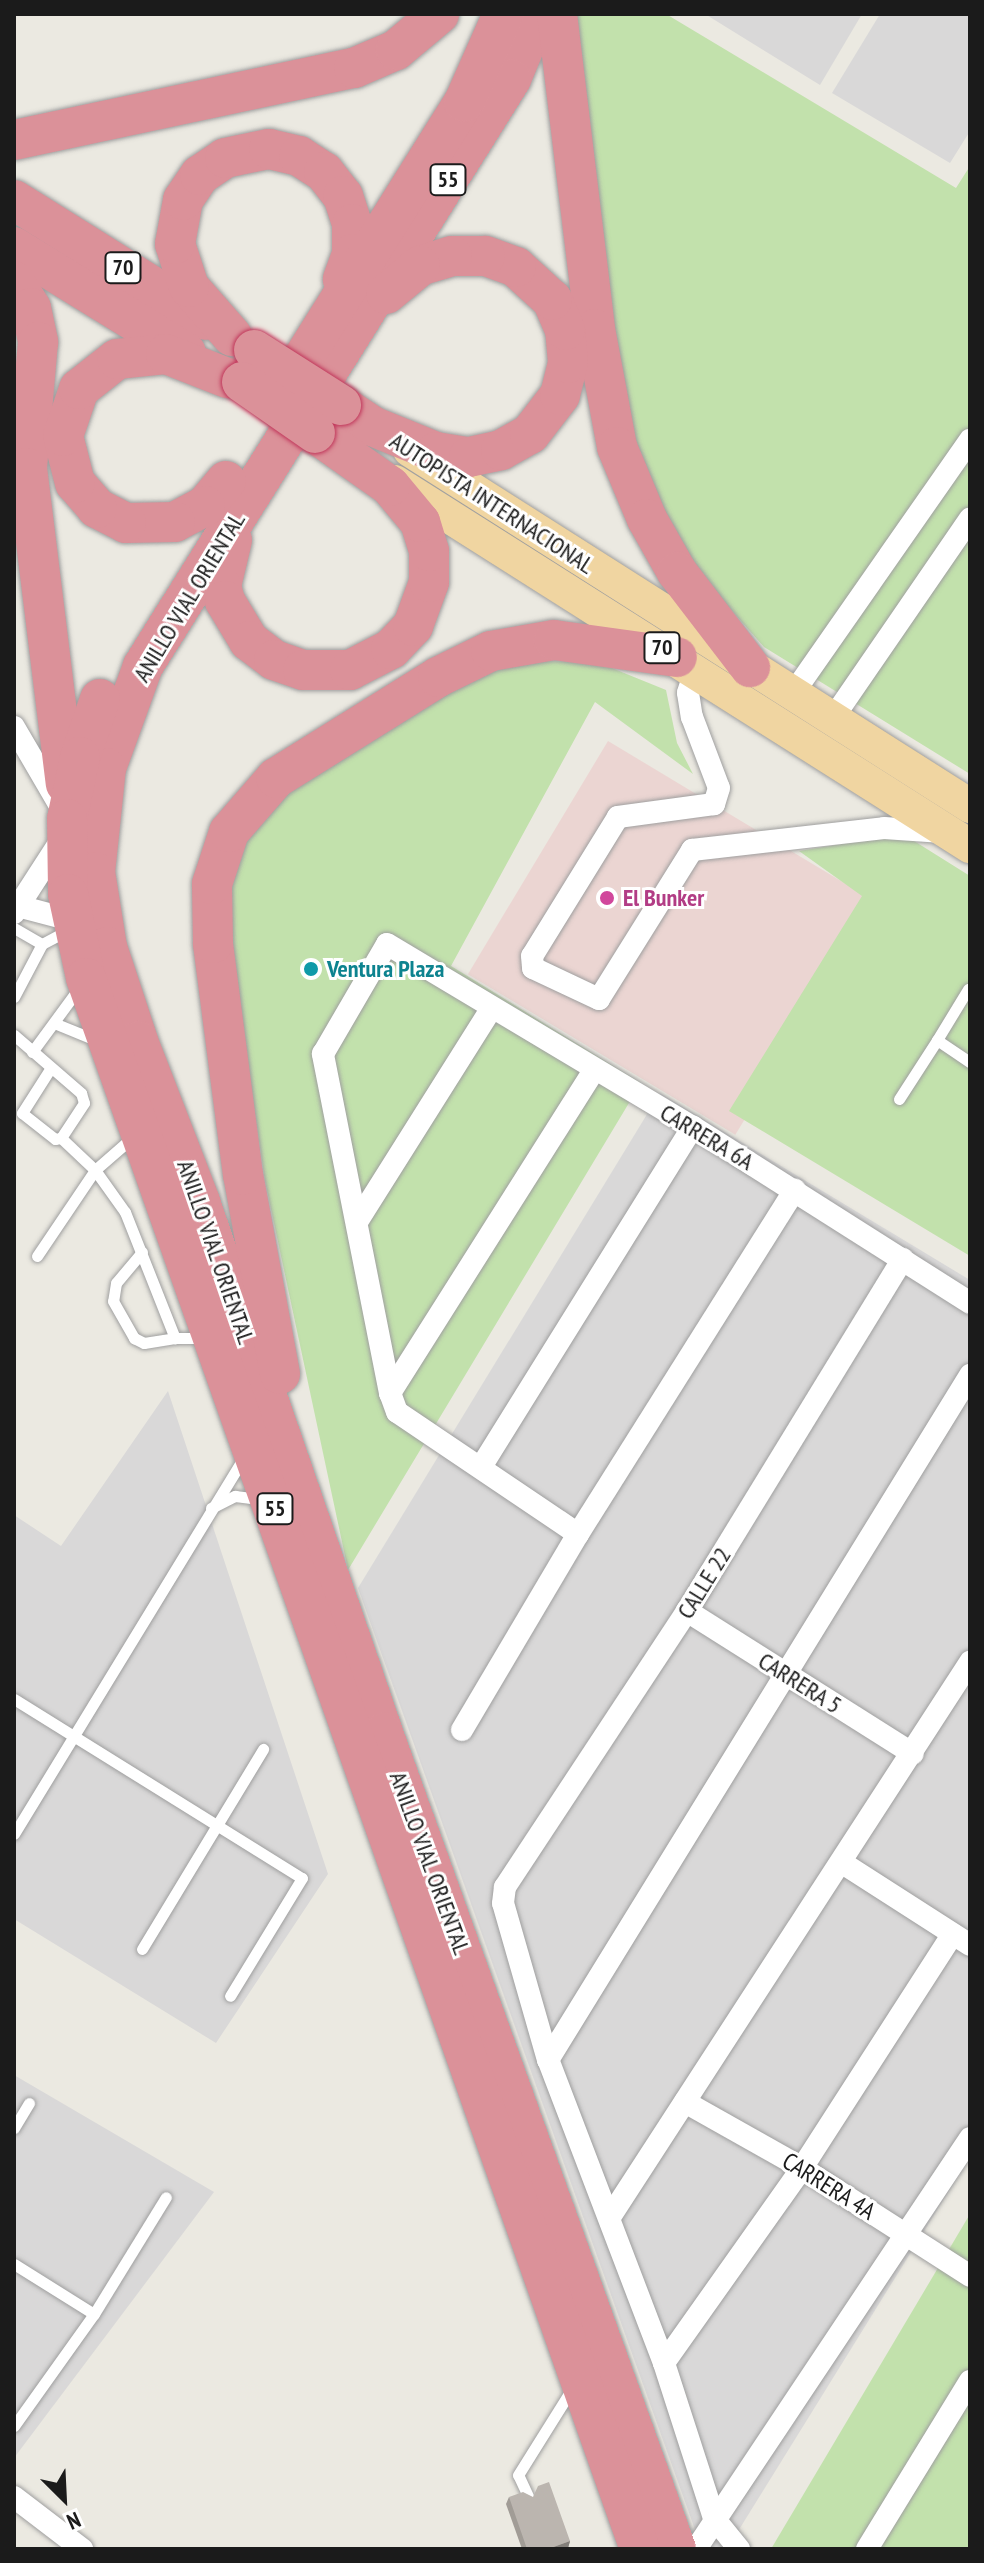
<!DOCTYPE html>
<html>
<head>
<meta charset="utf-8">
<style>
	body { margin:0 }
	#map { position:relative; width:984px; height:2563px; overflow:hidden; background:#ebe9e1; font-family:"PT Sans Narrow",sans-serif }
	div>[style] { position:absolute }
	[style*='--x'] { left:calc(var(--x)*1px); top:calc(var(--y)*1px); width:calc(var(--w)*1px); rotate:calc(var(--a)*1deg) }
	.residential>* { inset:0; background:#d9d8d8 }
	.commercial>* { inset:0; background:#ebd5d2; transform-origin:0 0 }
	.grass>* { inset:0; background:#c2e1ac }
	.roads { filter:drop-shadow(0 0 2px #9f9f9f) drop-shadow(0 0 2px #9f9f9f) }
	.lane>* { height:11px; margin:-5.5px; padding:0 5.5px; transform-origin:5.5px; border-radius:5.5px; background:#fff }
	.street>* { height:22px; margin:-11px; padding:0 11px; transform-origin:11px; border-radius:11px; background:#fff }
	.primary>* { height:34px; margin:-17px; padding:0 17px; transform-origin:17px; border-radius:17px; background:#f0d5a1 }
	.highway>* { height:40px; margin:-20px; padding:0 20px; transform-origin:20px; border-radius:20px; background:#db9199 }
	.bridges { filter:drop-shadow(0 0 2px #c1375b) drop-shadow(0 0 2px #c1375b) }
	.highway-bridge>* { height:40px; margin:-20px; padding:0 20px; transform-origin:20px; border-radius:20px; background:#db9199 }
	.wall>* { inset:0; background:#a19c96 }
	.shaded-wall>* { inset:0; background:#837f7a }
	.building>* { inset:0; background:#bbb5af }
	.dots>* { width:22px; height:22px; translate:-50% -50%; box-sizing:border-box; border:4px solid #fff; border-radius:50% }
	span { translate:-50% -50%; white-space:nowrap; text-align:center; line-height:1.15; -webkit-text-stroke:6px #fff; paint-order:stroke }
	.shield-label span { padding:2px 6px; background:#fff; border:2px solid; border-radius:6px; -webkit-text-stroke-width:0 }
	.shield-label { font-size:22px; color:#1b1b1b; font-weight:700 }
	.street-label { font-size:24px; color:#1b1b1b }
	.hotel-label { font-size:24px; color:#b23c85; font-weight:700 }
	.left { translate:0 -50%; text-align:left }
	.culture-label { font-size:24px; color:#0d838f; font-weight:700 }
	.frame { position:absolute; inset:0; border:16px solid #1b1b1b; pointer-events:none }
	.north { position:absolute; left:24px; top:2459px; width:80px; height:80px; -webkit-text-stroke:6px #fff; paint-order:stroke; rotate:156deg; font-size:22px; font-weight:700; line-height:32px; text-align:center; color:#1b1b1b }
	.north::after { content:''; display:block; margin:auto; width:28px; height:36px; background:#1b1b1b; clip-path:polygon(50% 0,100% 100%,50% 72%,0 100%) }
</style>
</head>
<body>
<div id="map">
	<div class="residential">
		<div style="clip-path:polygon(705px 14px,862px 14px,820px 85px)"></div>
		<div style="clip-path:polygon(880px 14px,970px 14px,970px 131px,950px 163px,832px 93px)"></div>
		<div style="clip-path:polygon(660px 1093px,970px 1280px,970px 2157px,727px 2549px,702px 2549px,358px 1588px)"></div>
		<div style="clip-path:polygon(168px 1391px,328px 1874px,216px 2043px,14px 1919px,14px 1515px,61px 1546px)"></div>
		<div style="clip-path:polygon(14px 2075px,214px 2192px,14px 2458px)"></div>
	</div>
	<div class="commercial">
		<div style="left:608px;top:741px;width:312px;height:272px;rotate:31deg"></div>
	</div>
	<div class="grass">
		<div style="clip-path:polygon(577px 14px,666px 14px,956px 188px,970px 166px,970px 774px,764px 647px,672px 543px,636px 468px,607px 305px)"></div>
		<div style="clip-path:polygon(541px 661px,597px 662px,666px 690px,677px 743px,693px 774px,595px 702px,451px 966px,641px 1083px,348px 1570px,265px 1181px,220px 875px,259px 806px,470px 676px)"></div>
		<div style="clip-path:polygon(903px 834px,970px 876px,970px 1256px,729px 1111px,862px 896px,799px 851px)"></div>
		<div style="clip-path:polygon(970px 2214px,970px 2549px,771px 2549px)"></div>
	</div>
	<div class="roads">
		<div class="lane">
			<div style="--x:14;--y:928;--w:32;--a:30"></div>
			<div style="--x:14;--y:997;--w:60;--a:-62.2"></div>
			<div style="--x:42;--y:944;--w:30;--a:-28"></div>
			<div style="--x:54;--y:1023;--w:48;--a:22.2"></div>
			<div style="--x:14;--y:1035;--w:89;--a:40.9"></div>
			<div style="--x:81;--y:1093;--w:10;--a:73"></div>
			<div style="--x:84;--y:1103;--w:42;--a:123.3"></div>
			<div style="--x:61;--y:1138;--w:6;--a:171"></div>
			<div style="--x:55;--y:1139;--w:42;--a:-141.8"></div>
			<div style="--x:22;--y:1113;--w:52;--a:-57.5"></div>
			<div style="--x:937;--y:1040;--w:60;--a:-58.7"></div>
			<div style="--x:32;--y:1052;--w:79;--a:-53.7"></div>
			<div style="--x:899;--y:1099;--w:70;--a:-57.2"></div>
			<div style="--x:937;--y:1040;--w:40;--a:34"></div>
			<div style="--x:134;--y:1136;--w:52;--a:138.9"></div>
			<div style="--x:95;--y:1170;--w:52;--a:54.5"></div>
			<div style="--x:125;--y:1212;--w:136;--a:68.4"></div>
			<div style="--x:175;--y:1338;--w:31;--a:0"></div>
			<div style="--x:142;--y:1252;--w:40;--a:130"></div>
			<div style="--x:116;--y:1283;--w:18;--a:99"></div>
			<div style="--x:113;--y:1301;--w:43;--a:60.4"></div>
			<div style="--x:134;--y:1338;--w:11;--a:27"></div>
			<div style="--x:144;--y:1343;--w:31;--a:-9"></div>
			<div style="--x:37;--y:1256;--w:104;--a:-56"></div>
			<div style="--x:95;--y:1170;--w:47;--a:-136.7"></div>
			<div style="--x:211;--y:1508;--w:27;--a:-27"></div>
			<div style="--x:235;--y:1496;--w:24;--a:7"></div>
			<div style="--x:14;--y:1699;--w:339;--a:31.9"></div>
			<div style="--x:302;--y:1878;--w:138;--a:121.4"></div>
			<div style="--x:14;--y:1834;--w:443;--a:-58.6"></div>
			<div style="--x:142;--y:1949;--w:234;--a:-58.8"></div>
			<div style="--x:14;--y:2128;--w:29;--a:-59"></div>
			<div style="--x:14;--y:2264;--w:94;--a:32"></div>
			<div style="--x:14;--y:2426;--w:138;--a:-54.5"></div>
			<div style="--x:94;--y:2314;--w:137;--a:-58.4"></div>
			<div style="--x:528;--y:2496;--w:23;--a:-115"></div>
			<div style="--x:518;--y:2475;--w:104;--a:-58"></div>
		</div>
		<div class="street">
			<div style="--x:696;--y:668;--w:26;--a:108"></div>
			<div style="--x:688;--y:693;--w:24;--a:81"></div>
			<div style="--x:692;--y:717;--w:76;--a:69.2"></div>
			<div style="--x:719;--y:788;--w:17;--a:107"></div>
			<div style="--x:714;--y:804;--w:97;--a:172.3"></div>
			<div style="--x:618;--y:817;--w:163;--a:121.7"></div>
			<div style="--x:532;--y:956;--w:12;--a:85"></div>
			<div style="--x:533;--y:968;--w:73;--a:25.2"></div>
			<div style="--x:599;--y:999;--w:176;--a:-58"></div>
			<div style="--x:692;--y:850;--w:193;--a:-6.5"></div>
			<div style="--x:884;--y:828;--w:59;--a:3.9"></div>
			<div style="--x:792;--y:695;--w:311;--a:-55.1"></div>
			<div style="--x:833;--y:718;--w:242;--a:-55.5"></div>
			<div style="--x:14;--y:727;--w:89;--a:59.7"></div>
			<div style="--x:18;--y:906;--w:55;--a:14.8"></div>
			<div style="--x:14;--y:913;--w:90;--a:-57.2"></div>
			<div style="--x:357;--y:1222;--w:253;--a:-57.8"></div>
			<div style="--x:390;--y:1393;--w:382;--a:-57.7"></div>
			<div style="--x:481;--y:1467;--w:401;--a:-58.1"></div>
			<div style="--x:578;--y:1534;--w:218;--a:-146"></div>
			<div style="--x:397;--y:1412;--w:20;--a:-110"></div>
			<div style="--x:390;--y:1393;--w:346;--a:-101.2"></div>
			<div style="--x:323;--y:1054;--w:127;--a:-59.8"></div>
			<div style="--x:387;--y:944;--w:357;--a:30.9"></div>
			<div style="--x:693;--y:1127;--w:328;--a:32.4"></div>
			<div style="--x:687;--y:1611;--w:267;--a:32.3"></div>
			<div style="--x:462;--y:1730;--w:228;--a:-59.4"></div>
			<div style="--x:578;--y:1534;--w:407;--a:-57.8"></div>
			<div style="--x:844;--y:1864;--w:150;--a:32.7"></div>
			<div style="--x:548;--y:2060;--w:805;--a:-58.36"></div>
			<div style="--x:685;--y:2102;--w:134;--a:29.4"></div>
			<div style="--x:802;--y:2168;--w:200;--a:32.7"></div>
			<div style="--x:610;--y:2217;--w:662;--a:-57.03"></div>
			<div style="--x:664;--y:2363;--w:239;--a:-54.7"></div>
			<div style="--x:802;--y:2168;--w:278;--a:-57.2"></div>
			<div style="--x:14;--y:2497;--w:86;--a:37.4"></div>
			<div style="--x:696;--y:2549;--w:494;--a:-56.3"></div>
			<div style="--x:739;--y:2549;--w:40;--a:-129"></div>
			<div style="--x:714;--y:2518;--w:163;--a:-107.9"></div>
			<div style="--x:664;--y:2363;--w:324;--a:-110.9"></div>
			<div style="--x:548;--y:2060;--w:163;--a:-106"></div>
			<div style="--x:503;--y:1903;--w:16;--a:-83"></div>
			<div style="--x:505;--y:1887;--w:331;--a:-56.6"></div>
			<div style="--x:687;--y:1611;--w:413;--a:-58.5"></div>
			<div style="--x:867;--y:2549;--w:197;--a:-58.5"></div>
		</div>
		<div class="primary">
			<div style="--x:410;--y:450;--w:664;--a:32.44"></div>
			<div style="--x:395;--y:482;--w:681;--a:32.34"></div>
		</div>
		<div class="highway">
			<div style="--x:538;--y:14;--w:70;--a:112.6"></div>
			<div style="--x:511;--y:79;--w:693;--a:122.08"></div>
			<div style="--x:143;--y:666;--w:109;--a:109.9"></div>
			<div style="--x:106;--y:768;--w:105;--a:96"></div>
			<div style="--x:95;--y:872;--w:76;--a:80.9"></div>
			<div style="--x:107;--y:947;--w:99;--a:71.7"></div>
			<div style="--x:138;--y:1041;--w:173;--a:68.9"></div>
			<div style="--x:200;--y:1202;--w:562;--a:70.98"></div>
			<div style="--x:383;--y:1733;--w:867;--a:70.25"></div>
			<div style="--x:557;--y:14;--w:317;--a:83.1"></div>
			<div style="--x:595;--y:329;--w:120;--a:79.4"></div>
			<div style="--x:617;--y:447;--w:78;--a:67.4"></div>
			<div style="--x:647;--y:519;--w:61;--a:60.5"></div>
			<div style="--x:677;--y:572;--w:120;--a:52.5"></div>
			<div style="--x:14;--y:140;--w:348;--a:-12"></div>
			<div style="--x:354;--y:68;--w:46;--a:-23.2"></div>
			<div style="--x:396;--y:50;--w:56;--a:-39.9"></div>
			<div style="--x:14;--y:200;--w:226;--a:32"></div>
			<div style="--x:14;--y:247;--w:202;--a:31.6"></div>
			<div style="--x:14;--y:281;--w:32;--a:58"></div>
			<div style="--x:31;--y:308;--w:35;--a:78"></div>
			<div style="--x:38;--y:342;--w:126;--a:95"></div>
			<div style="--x:27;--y:468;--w:318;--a:83"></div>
			<div style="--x:232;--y:336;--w:65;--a:-131.3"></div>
			<div style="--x:189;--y:287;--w:45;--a:-108"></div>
			<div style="--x:175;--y:244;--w:45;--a:-79.7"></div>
			<div style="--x:183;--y:200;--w:30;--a:-56"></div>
			<div style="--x:200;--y:175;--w:30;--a:-34"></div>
			<div style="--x:225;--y:158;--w:45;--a:-11.6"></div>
			<div style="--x:269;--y:149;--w:31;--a:13"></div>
			<div style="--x:299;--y:156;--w:30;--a:33"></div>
			<div style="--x:324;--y:172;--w:31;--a:52"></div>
			<div style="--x:343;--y:196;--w:29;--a:72"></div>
			<div style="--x:352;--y:224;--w:30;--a:90"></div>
			<div style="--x:352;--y:254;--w:27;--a:110"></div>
			<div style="--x:275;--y:403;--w:355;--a:-57.9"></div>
			<div style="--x:464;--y:102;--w:96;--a:-66.1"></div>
			<div style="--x:341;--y:405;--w:37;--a:34"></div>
			<div style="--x:372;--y:426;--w:69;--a:22.1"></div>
			<div style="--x:436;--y:452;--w:33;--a:9"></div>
			<div style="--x:469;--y:457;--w:33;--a:-12"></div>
			<div style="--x:501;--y:450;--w:33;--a:-29"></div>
			<div style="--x:530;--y:434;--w:49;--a:-52.4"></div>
			<div style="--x:560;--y:395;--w:33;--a:-76"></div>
			<div style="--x:568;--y:363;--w:33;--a:-95"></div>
			<div style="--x:565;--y:330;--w:33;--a:-113"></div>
			<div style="--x:552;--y:300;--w:49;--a:-137.5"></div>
			<div style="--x:516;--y:267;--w:33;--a:-160"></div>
			<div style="--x:485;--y:256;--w:33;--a:180"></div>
			<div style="--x:452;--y:256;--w:34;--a:163"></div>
			<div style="--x:420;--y:266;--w:44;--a:140.5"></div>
			<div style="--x:226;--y:481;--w:33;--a:130"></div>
			<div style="--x:205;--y:506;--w:34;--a:152"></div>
			<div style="--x:175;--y:522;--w:49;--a:178.8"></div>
			<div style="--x:126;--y:523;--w:33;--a:-153"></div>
			<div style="--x:97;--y:508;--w:33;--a:-131"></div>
			<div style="--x:75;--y:483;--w:49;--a:-104.3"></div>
			<div style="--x:63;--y:436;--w:50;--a:-71.2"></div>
			<div style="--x:79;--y:389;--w:48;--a:-38.3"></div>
			<div style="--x:117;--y:359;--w:49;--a:-5.8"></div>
			<div style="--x:166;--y:354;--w:66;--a:21.5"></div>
			<div style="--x:232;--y:540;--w:47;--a:103.4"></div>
			<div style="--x:221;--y:586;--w:16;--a:75"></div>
			<div style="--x:225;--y:601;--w:47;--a:59"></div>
			<div style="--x:249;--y:641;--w:31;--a:37"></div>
			<div style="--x:274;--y:660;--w:31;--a:19"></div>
			<div style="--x:303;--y:670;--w:47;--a:0"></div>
			<div style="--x:350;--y:670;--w:46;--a:-27.1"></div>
			<div style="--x:391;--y:649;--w:32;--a:-46"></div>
			<div style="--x:413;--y:626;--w:47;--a:-70"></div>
			<div style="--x:429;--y:582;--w:31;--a:-90"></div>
			<div style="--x:429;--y:551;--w:30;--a:-107"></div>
			<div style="--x:420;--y:522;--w:47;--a:-129.8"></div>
			<div style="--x:390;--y:486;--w:92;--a:-144.8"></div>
			<div style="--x:100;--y:699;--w:61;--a:109"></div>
			<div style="--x:80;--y:757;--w:63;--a:101.8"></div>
			<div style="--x:67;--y:819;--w:75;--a:89.2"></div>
			<div style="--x:68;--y:894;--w:86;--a:77.9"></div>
			<div style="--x:86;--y:978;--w:1666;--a:70.58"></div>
			<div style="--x:280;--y:1374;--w:202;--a:-100.5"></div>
			<div style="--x:243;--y:1175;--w:234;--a:-97.4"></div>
			<div style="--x:213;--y:943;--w:59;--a:-91"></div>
			<div style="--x:212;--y:884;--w:55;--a:-71.9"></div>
			<div style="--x:229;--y:832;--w:72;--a:-49"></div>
			<div style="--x:276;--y:778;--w:191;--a:-31.9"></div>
			<div style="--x:438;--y:677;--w:59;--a:-26.1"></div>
			<div style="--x:491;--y:651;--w:64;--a:-9.9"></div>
			<div style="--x:554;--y:640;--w:124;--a:7.9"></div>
		</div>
	</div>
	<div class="bridges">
		<div class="highway-bridge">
			<div style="--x:254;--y:350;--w:103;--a:32.3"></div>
			<div style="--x:242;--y:382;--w:89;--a:34.9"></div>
		</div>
	</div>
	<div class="wall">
		<div style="clip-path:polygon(509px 2497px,570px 2541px,568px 2548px,522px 2549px,506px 2504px)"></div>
	</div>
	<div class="shaded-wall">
		<div style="clip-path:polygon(570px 2541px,568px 2548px,566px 2549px,548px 2549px)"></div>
	</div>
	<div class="building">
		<div style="clip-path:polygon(549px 2482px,570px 2541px,548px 2549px,527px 2549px,509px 2497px,523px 2492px,533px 2497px,538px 2486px)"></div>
	</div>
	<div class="dots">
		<div style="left:607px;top:898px;background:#d1479c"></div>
		<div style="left:311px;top:969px;background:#0f9aa8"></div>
	</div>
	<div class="shield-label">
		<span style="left:448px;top:180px">55</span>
		<span style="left:123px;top:268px">70</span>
		<span style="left:662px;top:648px">70</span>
		<span style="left:275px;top:1509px">55</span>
	</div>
	<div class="street-label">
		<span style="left:492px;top:503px;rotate:33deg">AUTOPISTA INTERNACIONAL</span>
		<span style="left:189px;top:597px;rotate:-59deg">ANILLO VIAL ORIENTAL</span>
		<span style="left:707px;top:1137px;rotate:31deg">CARRERA 6A</span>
		<span style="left:216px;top:1252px;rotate:71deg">ANILLO VIAL ORIENTAL</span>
		<span style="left:704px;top:1583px;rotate:-58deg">CALLE 22</span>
		<span style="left:800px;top:1683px;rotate:32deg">CARRERA 5</span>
		<span style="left:430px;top:1863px;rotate:70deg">ANILLO VIAL ORIENTAL</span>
		<span style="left:829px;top:2186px;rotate:32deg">CARRERA 4A</span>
	</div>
	<div class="hotel-label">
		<span class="left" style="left:623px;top:898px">El Bunker</span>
	</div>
	<div class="culture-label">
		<span class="left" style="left:327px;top:969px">Ventura Plaza</span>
	</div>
	<div class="frame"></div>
	<div class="north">N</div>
</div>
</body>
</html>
